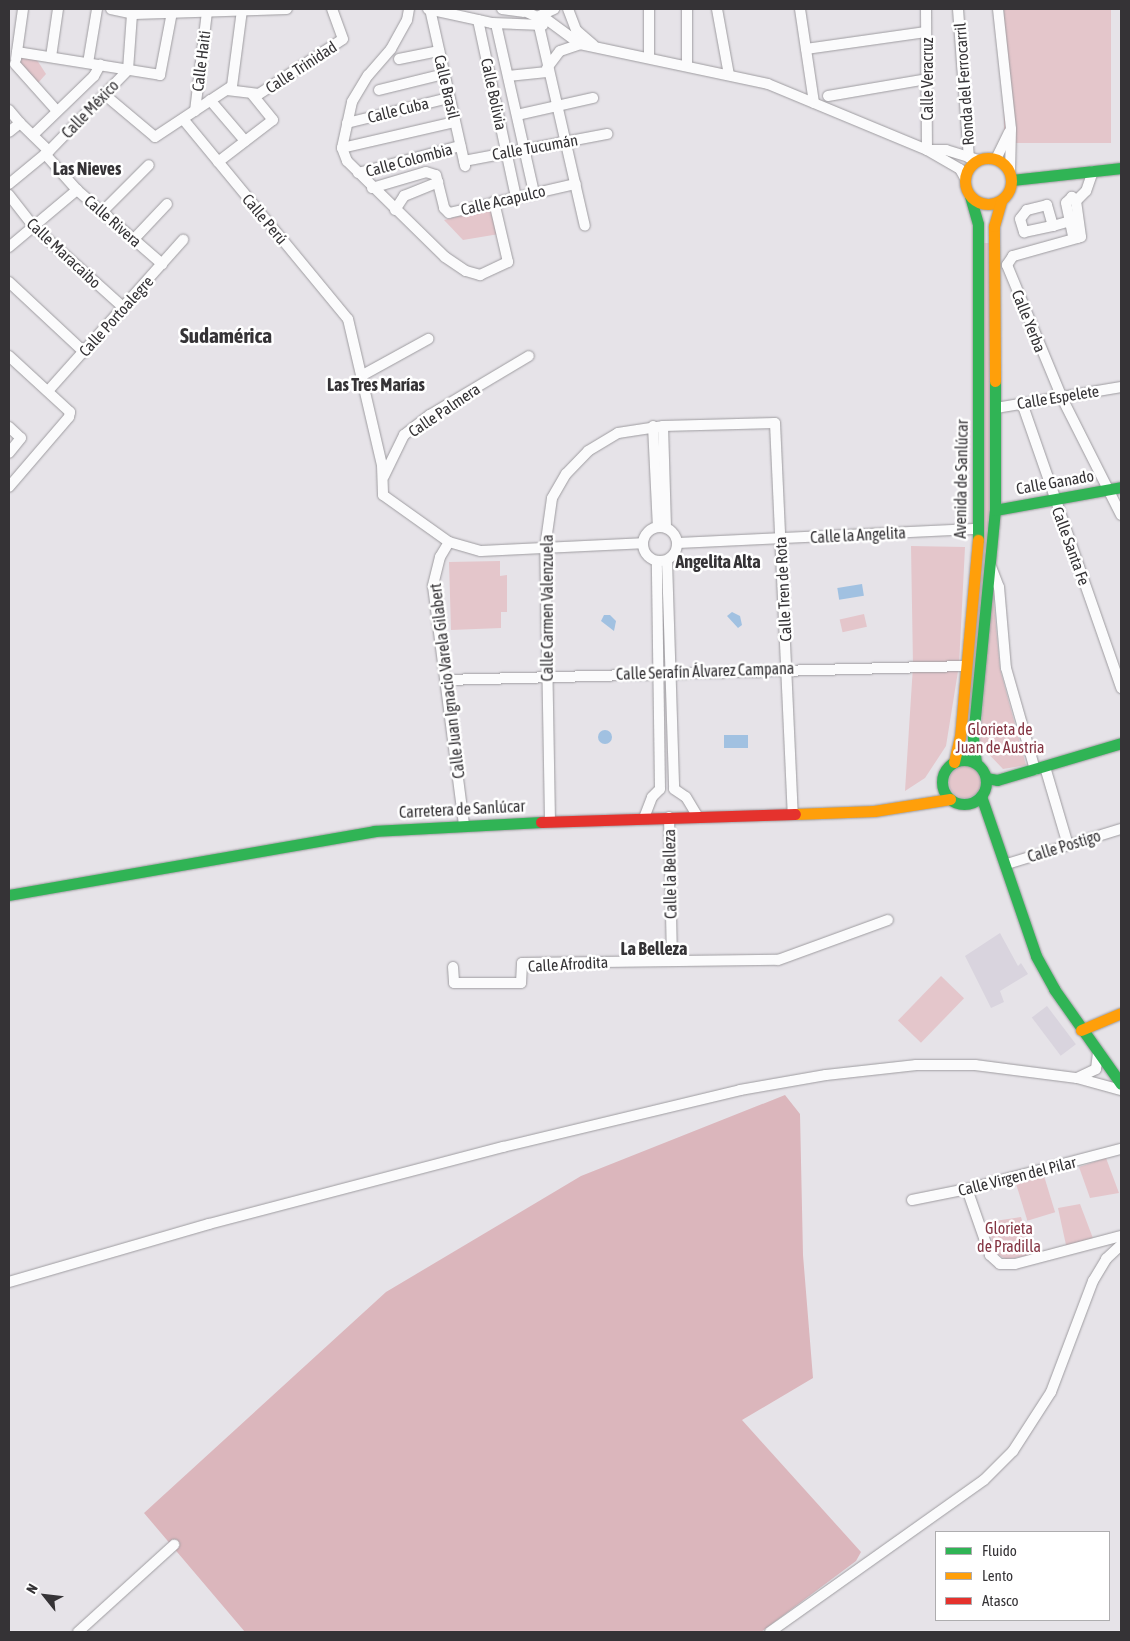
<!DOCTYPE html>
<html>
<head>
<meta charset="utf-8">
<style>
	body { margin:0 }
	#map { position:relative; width:1130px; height:1641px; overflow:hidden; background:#e6e3e8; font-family:"Asap Condensed",sans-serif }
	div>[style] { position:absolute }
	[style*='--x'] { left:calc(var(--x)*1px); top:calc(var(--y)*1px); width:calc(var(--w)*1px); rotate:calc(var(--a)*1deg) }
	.built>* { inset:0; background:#d9d4de; transform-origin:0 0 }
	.green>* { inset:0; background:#e4c6cb; transform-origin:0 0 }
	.round { border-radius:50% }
	.forest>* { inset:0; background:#dbb6bc }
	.water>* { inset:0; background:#a1c1e1; transform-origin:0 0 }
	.roads { filter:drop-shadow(0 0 1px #9e9ca0) drop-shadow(0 0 1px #9e9ca0) }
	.street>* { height:10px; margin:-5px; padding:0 5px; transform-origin:5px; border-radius:5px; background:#fbfbfc }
	.street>.ring { margin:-5px; padding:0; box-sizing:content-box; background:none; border:10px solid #fbfbfc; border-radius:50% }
	.fast>* { height:11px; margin:-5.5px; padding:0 5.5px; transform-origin:5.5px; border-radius:5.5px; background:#30b455 }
	.fast>.ring { margin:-5.5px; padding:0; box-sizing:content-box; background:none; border:11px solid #30b455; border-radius:50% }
	.slow>* { height:11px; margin:-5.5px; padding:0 5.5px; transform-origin:5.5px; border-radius:5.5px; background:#ff9f0a }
	.slow>.ring { margin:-5.5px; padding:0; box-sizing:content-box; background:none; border:11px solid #ff9f0a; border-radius:50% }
	.jam>* { height:11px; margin:-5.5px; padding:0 5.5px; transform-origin:5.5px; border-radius:5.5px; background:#e5322d }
	span { translate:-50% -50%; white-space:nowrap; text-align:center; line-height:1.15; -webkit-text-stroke:5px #fff; paint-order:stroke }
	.street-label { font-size:16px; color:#353336 }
	.park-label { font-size:16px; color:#843442 }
	.neighbourhood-label { font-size:18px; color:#353336; font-weight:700 }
	.district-label { font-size:21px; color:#353336; font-weight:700 }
	.frame { position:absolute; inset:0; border:10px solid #353336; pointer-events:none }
	.legend { position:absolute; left:935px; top:1531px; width:175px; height:90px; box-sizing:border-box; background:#fff; border:1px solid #aeadaf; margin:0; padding:6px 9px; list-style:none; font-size:15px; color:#353336 }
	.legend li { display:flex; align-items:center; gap:10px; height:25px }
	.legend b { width:25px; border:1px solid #aeadaf }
	.north { position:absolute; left:20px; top:1571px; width:50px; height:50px; -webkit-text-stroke:4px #fff; paint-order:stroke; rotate:299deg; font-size:14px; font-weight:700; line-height:20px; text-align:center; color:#353336 }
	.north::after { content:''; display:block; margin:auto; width:18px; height:22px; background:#353336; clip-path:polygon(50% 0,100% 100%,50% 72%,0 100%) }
</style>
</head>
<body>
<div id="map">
	<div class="built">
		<div style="clip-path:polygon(1000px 933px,1018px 966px,1021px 963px,1028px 974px,1000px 991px,1004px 1002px,991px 1008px,965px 956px)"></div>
		<div style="left:1047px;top:1006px;width:48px;height:19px;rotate:53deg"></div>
	</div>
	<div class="green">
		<div style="left:1004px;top:9px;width:107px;height:134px"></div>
		<div style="clip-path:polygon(19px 55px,37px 60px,46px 74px,38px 83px,18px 61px)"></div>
		<div style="clip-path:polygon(490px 208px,499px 234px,463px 240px,444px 220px)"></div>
		<div style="clip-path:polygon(982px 243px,990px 243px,989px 511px,970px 732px)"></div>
		<div style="clip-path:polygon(911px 546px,965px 547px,959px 665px,946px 746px,925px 778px,905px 791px,913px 666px)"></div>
		<div style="clip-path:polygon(500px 561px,500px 576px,507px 575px,507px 612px,501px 612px,501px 628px,451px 630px,449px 562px)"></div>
		<div style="clip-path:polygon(992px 584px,1000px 669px,1026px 765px,1003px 769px,980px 745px)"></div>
		<div style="left:864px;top:614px;width:13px;height:25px;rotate:77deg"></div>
		<div class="round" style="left:949px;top:766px;width:32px;height:32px"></div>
		<div style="left:941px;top:976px;width:32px;height:62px;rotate:44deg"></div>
		<div style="clip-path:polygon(1106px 1158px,1119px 1193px,1090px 1198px,1079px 1167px)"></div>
		<div style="left:1044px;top:1176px;width:38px;height:29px;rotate:73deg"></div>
		<div style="clip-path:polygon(1080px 1204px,1094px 1241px,1066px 1245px,1058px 1208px)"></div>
		<div style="clip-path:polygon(1021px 1217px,1032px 1255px,1006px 1259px,995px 1253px,988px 1222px)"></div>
	</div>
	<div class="forest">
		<div style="clip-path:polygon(785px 1095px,800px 1114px,803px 1255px,813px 1378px,742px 1420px,861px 1552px,856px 1561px,761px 1632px,245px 1632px,144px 1513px,386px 1292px,581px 1176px)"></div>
	</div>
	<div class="water">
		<div style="left:862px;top:584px;width:12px;height:25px;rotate:81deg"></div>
		<div style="clip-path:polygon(732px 612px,740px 616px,742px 625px,738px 628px,727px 616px)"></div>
		<div style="clip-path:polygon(604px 615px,610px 615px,616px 621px,614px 631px,601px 621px)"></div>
		<div class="round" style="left:598px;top:730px;width:14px;height:14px"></div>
		<div style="left:724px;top:735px;width:24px;height:13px"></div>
	</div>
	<div class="roads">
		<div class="street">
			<div style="--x:111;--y:9;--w:24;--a:12"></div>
			<div style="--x:134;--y:14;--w:153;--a:-1.9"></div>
			<div style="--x:409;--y:9;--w:11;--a:100"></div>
			<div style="--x:407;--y:20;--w:33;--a:119"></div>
			<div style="--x:391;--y:49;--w:35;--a:131"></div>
			<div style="--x:368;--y:75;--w:31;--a:121"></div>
			<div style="--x:352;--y:102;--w:47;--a:102.3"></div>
			<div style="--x:342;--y:148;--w:14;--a:69"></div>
			<div style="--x:347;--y:161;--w:137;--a:44.4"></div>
			<div style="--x:445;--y:257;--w:25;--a:34"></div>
			<div style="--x:466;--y:271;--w:15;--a:16"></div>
			<div style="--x:480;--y:275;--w:31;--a:-25"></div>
			<div style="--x:508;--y:262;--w:62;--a:-103.1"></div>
			<div style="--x:428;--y:9;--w:66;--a:12.3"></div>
			<div style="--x:492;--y:23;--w:51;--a:2.2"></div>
			<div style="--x:430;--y:9;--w:161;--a:77.4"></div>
			<div style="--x:502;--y:9;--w:21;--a:8"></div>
			<div style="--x:520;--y:9;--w:19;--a:25"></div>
			<div style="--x:537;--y:17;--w:19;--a:-25"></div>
			<div style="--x:568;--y:9;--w:22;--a:69"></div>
			<div style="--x:576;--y:30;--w:23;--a:41"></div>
			<div style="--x:649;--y:9;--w:48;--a:90"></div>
			<div style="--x:687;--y:9;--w:56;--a:90"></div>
			<div style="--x:717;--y:9;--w:67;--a:79.7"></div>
			<div style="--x:800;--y:9;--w:95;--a:81.5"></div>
			<div style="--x:926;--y:9;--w:141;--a:89.6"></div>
			<div style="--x:958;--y:9;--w:149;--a:85.8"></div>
			<div style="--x:998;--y:9;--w:121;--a:83.8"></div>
			<div style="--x:1011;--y:129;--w:44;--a:91.3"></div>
			<div style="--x:542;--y:16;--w:47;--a:36.4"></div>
			<div style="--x:580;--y:44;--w:192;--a:12"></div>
			<div style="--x:768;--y:84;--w:172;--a:22.5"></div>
			<div style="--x:927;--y:150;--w:38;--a:30"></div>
			<div style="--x:960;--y:169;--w:10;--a:61"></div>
			<div style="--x:537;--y:17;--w:214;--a:77.1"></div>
			<div style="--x:478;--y:20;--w:181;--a:77.9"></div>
			<div style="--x:496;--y:24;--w:173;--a:77.3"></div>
			<div style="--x:806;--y:49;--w:121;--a:-8.1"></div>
			<div style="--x:17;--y:52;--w:145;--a:9.1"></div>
			<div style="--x:160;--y:75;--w:64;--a:-79.2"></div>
			<div style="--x:51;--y:57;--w:49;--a:-81.7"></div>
			<div style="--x:16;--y:59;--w:50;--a:-82"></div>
			<div style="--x:399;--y:59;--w:41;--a:-11.3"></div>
			<div style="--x:88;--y:63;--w:55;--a:-80.5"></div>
			<div style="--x:15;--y:64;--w:63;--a:48.2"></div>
			<div style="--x:547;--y:68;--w:21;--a:-53"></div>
			<div style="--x:560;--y:51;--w:21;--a:-19"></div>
			<div style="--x:508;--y:76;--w:39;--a:-6"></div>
			<div style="--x:227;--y:90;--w:32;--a:7"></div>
			<div style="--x:259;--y:94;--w:100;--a:-33.2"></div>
			<div style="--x:343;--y:39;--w:32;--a:-110"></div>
			<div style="--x:379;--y:90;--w:67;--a:-13.8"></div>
			<div style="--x:105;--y:95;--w:65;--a:40"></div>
			<div style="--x:155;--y:137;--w:92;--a:-33.5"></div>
			<div style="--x:232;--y:86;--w:77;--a:-82.5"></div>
			<div style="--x:828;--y:96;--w:100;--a:-9.7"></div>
			<div style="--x:210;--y:100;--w:54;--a:49.5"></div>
			<div style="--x:9;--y:110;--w:17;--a:50"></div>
			<div style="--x:20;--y:123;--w:14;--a:141"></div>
			<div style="--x:195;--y:111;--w:100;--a:-83.1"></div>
			<div style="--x:517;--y:115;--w:78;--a:-12.6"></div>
			<div style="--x:183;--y:119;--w:259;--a:50.5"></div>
			<div style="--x:348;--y:319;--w:150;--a:76.9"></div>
			<div style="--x:382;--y:465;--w:30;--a:88"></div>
			<div style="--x:383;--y:495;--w:81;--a:35.5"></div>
			<div style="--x:20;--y:123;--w:40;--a:44"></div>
			<div style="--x:347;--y:123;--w:105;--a:-13.8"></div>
			<div style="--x:33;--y:135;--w:85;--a:-44"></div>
			<div style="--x:94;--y:76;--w:13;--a:-61"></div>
			<div style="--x:342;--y:148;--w:116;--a:-13"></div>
			<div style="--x:928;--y:150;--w:18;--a:0"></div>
			<div style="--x:946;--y:150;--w:34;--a:17"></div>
			<div style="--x:45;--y:154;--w:48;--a:48.4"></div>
			<div style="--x:77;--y:190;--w:113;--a:41"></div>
			<div style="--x:996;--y:159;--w:30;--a:-64"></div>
			<div style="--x:464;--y:161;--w:146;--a:-10.7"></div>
			<div style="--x:218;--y:162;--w:69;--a:-37.4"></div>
			<div style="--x:273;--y:120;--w:33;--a:-129"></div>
			<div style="--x:1093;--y:171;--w:21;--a:109"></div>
			<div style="--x:1086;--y:191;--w:14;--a:135"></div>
			<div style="--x:1076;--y:201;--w:36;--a:82"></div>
			<div style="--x:1081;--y:237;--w:71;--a:164.4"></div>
			<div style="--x:1013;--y:256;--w:11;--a:124"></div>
			<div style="--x:1007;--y:265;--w:144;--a:67.5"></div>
			<div style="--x:1062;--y:398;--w:131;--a:63.2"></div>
			<div style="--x:358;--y:173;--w:106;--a:-14.8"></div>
			<div style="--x:9;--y:184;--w:52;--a:-39.5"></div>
			<div style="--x:49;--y:151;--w:113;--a:-45.7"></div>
			<div style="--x:128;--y:70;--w:56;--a:-85.9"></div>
			<div style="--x:372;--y:188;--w:56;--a:-16.5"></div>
			<div style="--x:426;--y:172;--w:10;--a:17"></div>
			<div style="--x:436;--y:175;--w:34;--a:76"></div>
			<div style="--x:444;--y:208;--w:7;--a:45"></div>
			<div style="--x:449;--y:213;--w:130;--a:-12.9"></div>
			<div style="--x:9;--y:195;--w:39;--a:52"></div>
			<div style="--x:33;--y:226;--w:121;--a:42"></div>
			<div style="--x:1076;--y:201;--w:6;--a:-135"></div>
			<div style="--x:1072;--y:197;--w:8;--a:135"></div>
			<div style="--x:1066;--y:203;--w:34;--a:78"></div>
			<div style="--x:1073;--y:236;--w:5;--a:22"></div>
			<div style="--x:395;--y:210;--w:17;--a:-57"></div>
			<div style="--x:404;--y:196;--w:37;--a:-22"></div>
			<div style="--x:102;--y:212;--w:66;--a:-45"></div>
			<div style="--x:1053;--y:226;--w:22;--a:-106"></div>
			<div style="--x:1047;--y:205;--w:21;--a:166"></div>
			<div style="--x:1027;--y:210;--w:11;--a:128"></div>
			<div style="--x:1020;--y:219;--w:14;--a:73"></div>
			<div style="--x:1024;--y:232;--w:30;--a:-12"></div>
			<div style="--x:1053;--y:226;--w:18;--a:-16"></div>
			<div style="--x:134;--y:239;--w:48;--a:-46.7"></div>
			<div style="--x:9;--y:247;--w:89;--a:-40"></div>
			<div style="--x:9;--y:282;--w:103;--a:43"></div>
			<div style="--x:9;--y:356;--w:83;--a:42.6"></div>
			<div style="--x:70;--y:412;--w:5;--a:101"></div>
			<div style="--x:69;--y:417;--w:92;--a:130.6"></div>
			<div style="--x:361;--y:376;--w:77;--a:-28.9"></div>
			<div style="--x:48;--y:391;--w:203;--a:-48.2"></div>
			<div style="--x:1022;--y:403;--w:302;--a:70.8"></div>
			<div style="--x:996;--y:408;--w:127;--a:-9.5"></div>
			<div style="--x:653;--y:426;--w:101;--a:87.2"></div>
			<div style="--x:663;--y:426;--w:101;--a:88.3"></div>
			<div style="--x:9;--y:427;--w:16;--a:43"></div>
			<div style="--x:21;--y:438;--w:19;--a:129"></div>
			<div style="--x:384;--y:476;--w:46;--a:-64"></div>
			<div style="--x:404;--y:435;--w:33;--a:-38"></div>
			<div style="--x:430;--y:415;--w:115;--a:-30.8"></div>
			<div class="ring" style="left:643px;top:527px;width:24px;height:24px"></div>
			<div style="--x:449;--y:542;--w:17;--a:121"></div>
			<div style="--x:440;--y:557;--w:30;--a:104"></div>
			<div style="--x:433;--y:586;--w:240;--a:82.6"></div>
			<div style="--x:449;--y:542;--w:33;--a:16"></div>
			<div style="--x:481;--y:551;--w:161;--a:-2.8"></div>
			<div style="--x:678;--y:543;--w:301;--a:-2.7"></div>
			<div style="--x:667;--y:561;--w:228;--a:88.2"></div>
			<div style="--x:674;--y:789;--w:14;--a:34"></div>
			<div style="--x:686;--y:797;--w:23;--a:59"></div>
			<div style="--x:990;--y:564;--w:25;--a:69"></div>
			<div style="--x:999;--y:587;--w:81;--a:85.1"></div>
			<div style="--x:1006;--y:668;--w:106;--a:74.1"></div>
			<div style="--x:445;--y:680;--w:520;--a:-1.54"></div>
			<div style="--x:1045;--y:767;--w:81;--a:73.6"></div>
			<div style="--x:669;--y:817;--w:143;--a:88.8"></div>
			<div style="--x:644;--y:818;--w:22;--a:-69"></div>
			<div style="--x:652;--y:797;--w:11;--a:-45"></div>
			<div style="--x:660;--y:789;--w:227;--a:-90.8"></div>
			<div style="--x:550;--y:821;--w:273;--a:-91"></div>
			<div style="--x:545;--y:548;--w:50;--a:-82"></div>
			<div style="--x:552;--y:498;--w:28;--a:-60"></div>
			<div style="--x:566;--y:474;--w:32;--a:-46"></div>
			<div style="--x:588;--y:451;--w:35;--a:-31"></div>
			<div style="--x:618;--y:433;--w:46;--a:-8.8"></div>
			<div style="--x:663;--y:426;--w:112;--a:-1.5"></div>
			<div style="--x:775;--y:423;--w:391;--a:87.4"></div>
			<div style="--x:1007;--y:864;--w:119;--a:-17.1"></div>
			<div style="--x:453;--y:967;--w:16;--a:86"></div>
			<div style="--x:454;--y:983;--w:67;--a:0"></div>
			<div style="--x:521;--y:983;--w:20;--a:-87"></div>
			<div style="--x:522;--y:963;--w:256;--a:-0.7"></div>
			<div style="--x:778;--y:960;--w:117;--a:-20"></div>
			<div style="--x:1077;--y:1078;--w:21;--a:-25"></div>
			<div style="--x:1096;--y:1069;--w:17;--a:-83"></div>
			<div style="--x:967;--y:1189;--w:70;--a:70.8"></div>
			<div style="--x:990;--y:1255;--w:13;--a:42"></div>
			<div style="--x:1000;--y:1264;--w:15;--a:0"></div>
			<div style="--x:1015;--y:1264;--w:110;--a:-14.8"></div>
			<div style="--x:912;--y:1200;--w:56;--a:-11.3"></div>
			<div style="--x:967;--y:1189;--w:159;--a:-14.6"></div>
			<div style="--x:9;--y:1282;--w:208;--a:-16.2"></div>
			<div style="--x:209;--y:1224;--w:304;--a:-14.7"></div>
			<div style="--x:503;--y:1147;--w:244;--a:-13.5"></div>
			<div style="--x:740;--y:1090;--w:87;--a:-9.9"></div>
			<div style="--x:826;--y:1075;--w:91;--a:-6.3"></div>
			<div style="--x:916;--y:1065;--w:59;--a:0"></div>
			<div style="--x:975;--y:1065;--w:103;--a:7.3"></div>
			<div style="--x:1077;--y:1078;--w:46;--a:15.3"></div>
			<div style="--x:78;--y:1632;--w:130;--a:-42.2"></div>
			<div style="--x:770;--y:1632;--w:262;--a:-35.4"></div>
			<div style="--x:984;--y:1480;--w:41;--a:-45"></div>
			<div style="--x:1013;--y:1451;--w:70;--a:-57.2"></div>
			<div style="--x:1051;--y:1392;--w:119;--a:-69.3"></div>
			<div style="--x:1093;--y:1281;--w:26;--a:-59"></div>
			<div style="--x:1106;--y:1259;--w:21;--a:-43"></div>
		</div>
		<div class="fast">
			<div style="--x:1012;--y:180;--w:110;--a:-6.3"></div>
			<div style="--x:970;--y:196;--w:29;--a:74"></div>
			<div style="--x:978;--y:224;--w:316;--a:90"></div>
			<div style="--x:995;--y:510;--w:128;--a:-10.3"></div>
			<div class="ring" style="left:942px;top:760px;width:33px;height:33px"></div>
			<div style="--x:976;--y:763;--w:25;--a:-97"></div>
			<div style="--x:973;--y:738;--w:229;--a:-84.5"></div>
			<div style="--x:995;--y:510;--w:129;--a:-90"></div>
			<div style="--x:986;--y:778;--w:11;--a:10"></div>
			<div style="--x:997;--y:780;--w:129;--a:-16.6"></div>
			<div style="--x:981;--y:796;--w:169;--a:71"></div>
			<div style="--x:1036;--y:956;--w:38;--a:61"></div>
			<div style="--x:1054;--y:989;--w:116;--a:54.8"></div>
			<div style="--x:9;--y:895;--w:371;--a:-9.9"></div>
			<div style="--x:374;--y:831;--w:167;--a:-3.1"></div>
		</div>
		<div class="slow">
			<div class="ring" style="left:965px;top:158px;width:35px;height:35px"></div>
			<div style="--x:995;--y:381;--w:155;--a:-90.4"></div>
			<div style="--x:994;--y:226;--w:26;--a:-74"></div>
			<div style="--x:954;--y:762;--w:26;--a:-77"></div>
			<div style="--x:960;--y:737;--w:198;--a:-84.8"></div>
			<div style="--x:795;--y:814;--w:79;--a:-2.2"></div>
			<div style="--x:874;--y:811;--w:77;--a:-9"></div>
			<div style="--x:1081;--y:1030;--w:43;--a:-23"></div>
		</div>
		<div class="jam">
			<div style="--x:541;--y:822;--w:254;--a:-1.8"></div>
		</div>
	</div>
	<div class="street-label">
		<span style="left:201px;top:61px;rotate:-83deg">Calle Haiti</span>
		<span style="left:301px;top:67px;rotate:-33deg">Calle Trinidad</span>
		<span style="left:927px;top:79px;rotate:-90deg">Calle Veracruz</span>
		<span style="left:964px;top:84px;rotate:-94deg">Ronda del Ferrocarril</span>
		<span style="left:447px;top:87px;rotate:77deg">Calle Brasil</span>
		<span style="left:494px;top:94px;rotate:78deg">Calle Bolivia</span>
		<span style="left:90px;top:109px;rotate:-46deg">Calle México</span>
		<span style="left:398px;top:110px;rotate:-14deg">Calle Cuba</span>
		<span style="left:535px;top:147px;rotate:-10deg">Calle Tucumán</span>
		<span style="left:409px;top:160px;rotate:-15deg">Calle Colombia</span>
		<span style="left:503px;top:200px;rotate:-13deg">Calle Acapulco</span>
		<span style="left:265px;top:219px;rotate:50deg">Calle Perú</span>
		<span style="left:113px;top:221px;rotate:41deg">Calle Rivera</span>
		<span style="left:64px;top:253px;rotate:43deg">Calle Maracaibo</span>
		<span style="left:116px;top:316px;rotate:-48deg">Calle Portoalegre</span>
		<span style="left:1029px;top:321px;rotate:68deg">Calle Yerba</span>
		<span style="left:1058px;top:397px;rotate:-9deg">Calle Espelete</span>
		<span style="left:444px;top:410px;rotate:-34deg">Calle Palmera</span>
		<span style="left:961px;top:479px;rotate:-89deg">Avenida de Sanlúcar</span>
		<span style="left:1055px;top:482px;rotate:-10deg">Calle Ganado</span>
		<span style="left:858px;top:535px;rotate:-3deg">Calle la Angelita</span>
		<span style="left:1071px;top:546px;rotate:70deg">Calle Santa Fe</span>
		<span style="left:783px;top:589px;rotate:-93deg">Calle Tren de Rota</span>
		<span style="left:547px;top:608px;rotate:-90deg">Calle Carmen Valenzuela</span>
		<span style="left:705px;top:671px;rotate:-2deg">Calle Serafín Álvarez Campana</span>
		<span style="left:447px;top:681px;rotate:-97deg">Calle Juan Ignacio Varela Gilabert</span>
		<span style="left:462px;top:809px;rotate:-3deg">Carretera de Sanlúcar</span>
		<span style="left:1064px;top:846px;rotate:-17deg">Calle Postigo</span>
		<span style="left:670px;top:874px;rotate:-91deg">Calle la Belleza</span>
		<span style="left:568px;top:964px;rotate:-3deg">Calle Afrodita</span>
		<span style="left:1017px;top:1176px;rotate:-14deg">Calle Virgen del Pilar</span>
	</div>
	<div class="park-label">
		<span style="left:1000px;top:738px">Glorieta de<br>Juan de Austria</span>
		<span style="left:1009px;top:1237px">Glorieta<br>de Pradilla</span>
	</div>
	<div class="neighbourhood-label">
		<span style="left:87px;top:169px">Las Nieves</span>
		<span style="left:376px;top:385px">Las Tres Marías</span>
		<span style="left:718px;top:562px">Angelita Alta</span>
		<span style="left:654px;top:949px">La Belleza</span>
	</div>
	<div class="district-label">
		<span style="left:226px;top:335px">Sudamérica</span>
	</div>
	<div class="frame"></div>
	<ul class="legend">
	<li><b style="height:6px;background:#30b455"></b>Fluido</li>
	<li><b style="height:6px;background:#ff9f0a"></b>Lento</li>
	<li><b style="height:6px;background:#e5322d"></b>Atasco</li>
	</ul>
	<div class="north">N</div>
</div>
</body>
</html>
